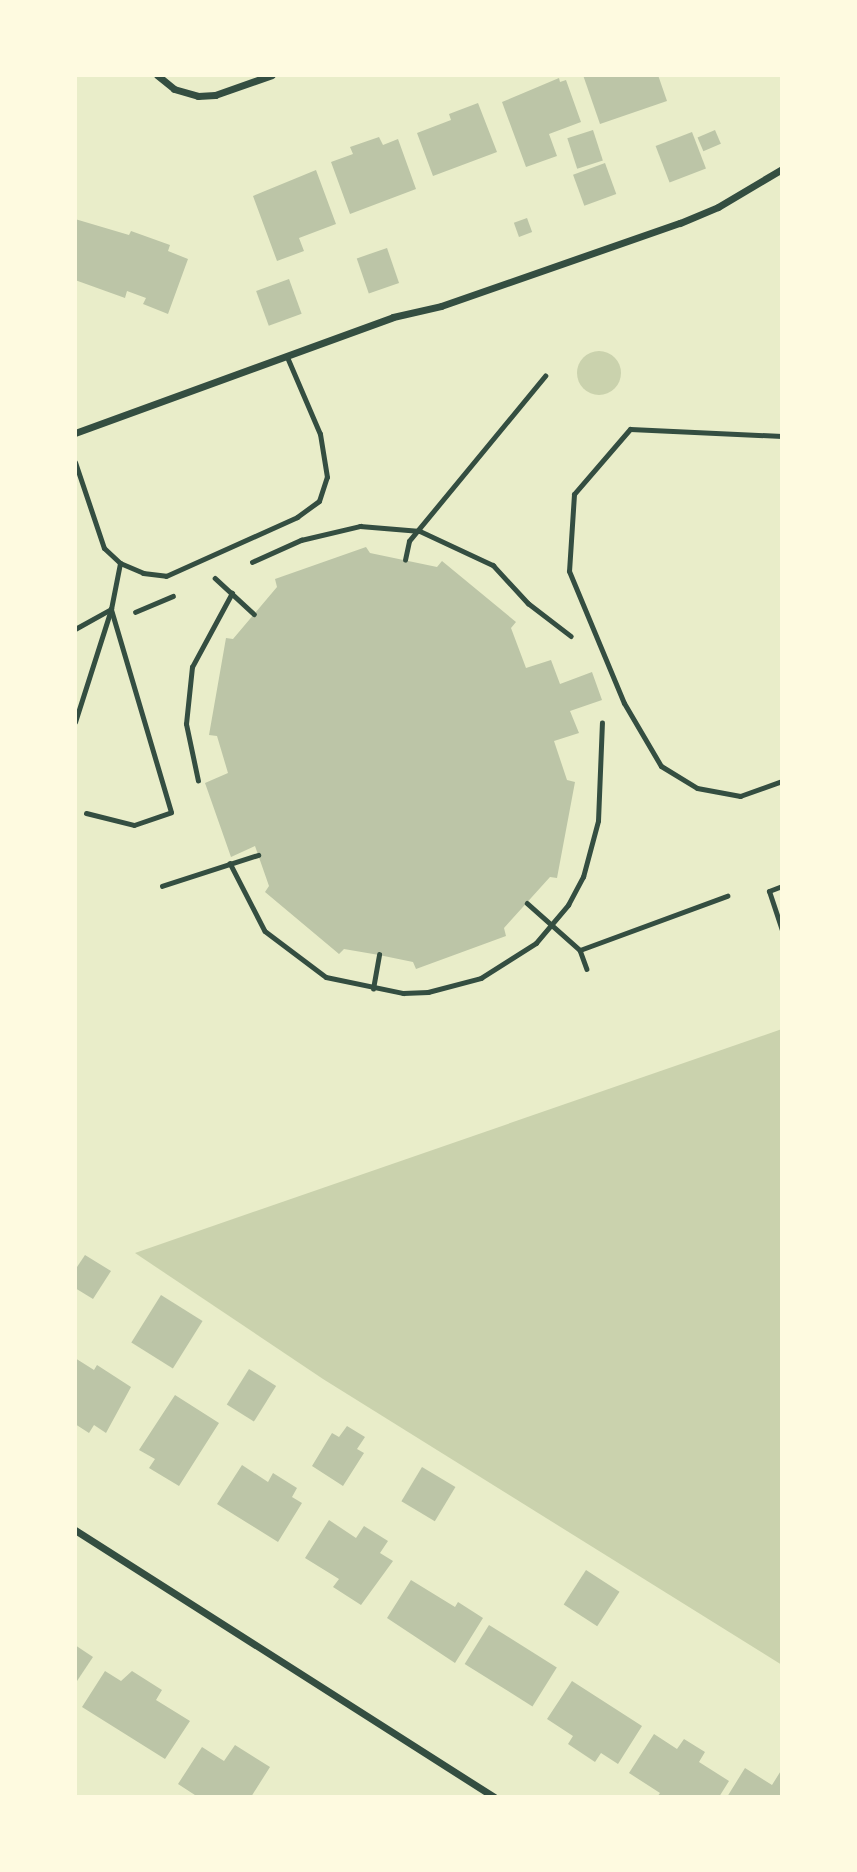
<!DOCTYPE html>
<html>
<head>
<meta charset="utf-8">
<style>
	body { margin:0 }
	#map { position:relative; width:857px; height:1872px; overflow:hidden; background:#e9edc9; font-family:Arial,sans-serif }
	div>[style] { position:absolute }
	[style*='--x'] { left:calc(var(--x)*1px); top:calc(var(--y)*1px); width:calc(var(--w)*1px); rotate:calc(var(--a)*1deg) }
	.green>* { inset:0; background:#cad2ad }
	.round { border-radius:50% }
	.building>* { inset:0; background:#bcc5a7; transform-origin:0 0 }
	.path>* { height:4.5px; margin:-2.25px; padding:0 2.25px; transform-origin:2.25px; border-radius:2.25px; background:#344e41 }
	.service>* { height:5px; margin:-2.5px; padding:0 2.5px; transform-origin:2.5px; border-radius:2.5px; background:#344e41 }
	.minor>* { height:7px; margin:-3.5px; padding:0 3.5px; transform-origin:3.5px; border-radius:3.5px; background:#344e41 }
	span { translate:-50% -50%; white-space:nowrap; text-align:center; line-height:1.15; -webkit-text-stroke:6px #fefae0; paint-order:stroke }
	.frame { position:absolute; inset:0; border:77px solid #fefae0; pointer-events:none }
</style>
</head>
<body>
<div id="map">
	<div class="green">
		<div class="round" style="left:577px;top:351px;width:44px;height:44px"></div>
		<div style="clip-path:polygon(782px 1029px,782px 1665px,323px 1379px,135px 1253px)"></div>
	</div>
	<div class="building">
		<div style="clip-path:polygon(583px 75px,658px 75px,667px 101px,600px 124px)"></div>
		<div style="clip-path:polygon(559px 78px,560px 82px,566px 80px,581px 122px,549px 134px,557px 156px,526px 167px,502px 102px)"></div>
		<div style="clip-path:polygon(478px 103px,497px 152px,433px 176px,417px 133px,451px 120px,449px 114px)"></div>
		<div style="left:593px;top:130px;width:32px;height:27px;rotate:72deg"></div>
		<div style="left:715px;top:130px;width:15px;height:19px;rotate:67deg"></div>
		<div style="left:692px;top:132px;width:39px;height:39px;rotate:69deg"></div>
		<div style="clip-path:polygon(379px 137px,383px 145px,398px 139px,416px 189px,350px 214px,331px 162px,353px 154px,350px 147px)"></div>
		<div style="left:605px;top:163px;width:33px;height:34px;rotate:70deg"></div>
		<div style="clip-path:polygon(316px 170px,336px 224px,299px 238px,304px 251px,277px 261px,253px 196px)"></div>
		<div style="left:527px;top:218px;width:15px;height:14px;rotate:70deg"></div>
		<div style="clip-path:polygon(75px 219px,129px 235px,131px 231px,170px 245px,168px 251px,188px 259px,168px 314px,143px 304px,146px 298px,127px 291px,125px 298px,75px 280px)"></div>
		<div style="left:387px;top:248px;width:37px;height:32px;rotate:71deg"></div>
		<div style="left:289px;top:279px;width:37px;height:35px;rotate:70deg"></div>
		<div style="clip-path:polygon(366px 547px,370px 553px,437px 567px,442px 561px,516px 622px,511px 628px,526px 668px,551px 660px,560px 684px,592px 672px,602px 700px,570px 711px,579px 733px,554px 741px,567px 780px,575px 782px,557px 878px,550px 877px,504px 928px,506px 936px,416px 969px,413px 962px,379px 955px,344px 949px,339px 954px,265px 892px,269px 886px,255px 846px,231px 857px,205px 783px,228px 773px,217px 736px,209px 735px,226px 638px,233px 639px,277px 587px,275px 579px)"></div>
		<div style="clip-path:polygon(85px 1255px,111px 1271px,93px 1299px,75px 1288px,75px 1270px)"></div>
		<div style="left:161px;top:1295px;width:49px;height:56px;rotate:32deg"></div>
		<div style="clip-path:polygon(75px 1358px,94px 1370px,97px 1365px,131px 1387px,106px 1433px,94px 1425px,89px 1433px,75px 1424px)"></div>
		<div style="left:249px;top:1369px;width:32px;height:42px;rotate:32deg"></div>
		<div style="clip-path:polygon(175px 1395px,219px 1423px,179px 1486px,149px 1468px,155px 1459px,139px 1450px)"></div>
		<div style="clip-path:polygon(347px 1426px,365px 1437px,357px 1449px,364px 1453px,343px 1486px,312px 1466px,332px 1433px,339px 1437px)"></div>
		<div style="clip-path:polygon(242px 1465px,268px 1482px,273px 1473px,297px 1488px,292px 1497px,302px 1503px,278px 1542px,217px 1504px)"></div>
		<div style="left:422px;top:1467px;width:39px;height:40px;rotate:31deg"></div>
		<div style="clip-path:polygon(329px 1520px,356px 1538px,364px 1526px,388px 1541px,380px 1553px,393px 1561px,361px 1605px,333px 1587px,339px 1579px,305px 1558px)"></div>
		<div style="left:586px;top:1570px;width:40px;height:41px;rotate:33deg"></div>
		<div style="clip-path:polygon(411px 1580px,455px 1607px,458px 1602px,483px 1618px,455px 1663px,387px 1618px)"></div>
		<div style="left:489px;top:1625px;width:80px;height:46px;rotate:32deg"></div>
		<div style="clip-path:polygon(75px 1645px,93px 1657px,75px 1684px)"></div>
		<div style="clip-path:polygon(105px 1671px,121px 1681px,132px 1671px,162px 1690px,156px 1700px,190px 1721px,165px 1759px,82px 1707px)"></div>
		<div style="clip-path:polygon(572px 1681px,642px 1726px,618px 1764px,601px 1753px,595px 1762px,568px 1744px,573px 1736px,547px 1719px)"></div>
		<div style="clip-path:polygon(654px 1734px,677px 1749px,684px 1739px,705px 1752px,699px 1762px,729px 1781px,719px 1797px,657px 1797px,660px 1793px,629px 1773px)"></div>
		<div style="clip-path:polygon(235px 1745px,270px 1767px,251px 1797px,198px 1797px,178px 1784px,202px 1747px,224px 1761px)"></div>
		<div style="clip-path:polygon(745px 1768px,772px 1785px,782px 1769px,782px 1797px,727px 1797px)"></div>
	</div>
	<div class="path">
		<div style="--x:405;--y:560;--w:19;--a:-78"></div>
		<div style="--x:409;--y:541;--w:214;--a:-50.5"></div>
		<div style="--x:252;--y:562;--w:54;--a:-24.2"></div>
		<div style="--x:301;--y:540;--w:61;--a:-13.3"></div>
		<div style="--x:360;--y:526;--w:60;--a:4.8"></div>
		<div style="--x:420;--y:531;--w:81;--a:25"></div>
		<div style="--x:493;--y:565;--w:52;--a:47.4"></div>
		<div style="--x:528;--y:603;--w:54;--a:37.5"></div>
		<div style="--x:215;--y:578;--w:53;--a:42.7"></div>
		<div style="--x:135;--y:612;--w:41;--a:-22.8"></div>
		<div style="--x:198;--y:781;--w:58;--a:-101.9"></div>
		<div style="--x:186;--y:724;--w:57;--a:-84"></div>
		<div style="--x:192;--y:667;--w:84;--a:-61.6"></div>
		<div style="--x:230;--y:863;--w:76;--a:62.8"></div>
		<div style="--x:265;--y:931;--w:76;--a:37"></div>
		<div style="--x:326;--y:977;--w:79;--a:11.7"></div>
		<div style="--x:403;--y:993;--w:25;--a:-2"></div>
		<div style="--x:428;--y:992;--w:55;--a:-14.8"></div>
		<div style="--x:481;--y:978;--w:65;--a:-32.5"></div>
		<div style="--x:536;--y:943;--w:50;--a:-49.9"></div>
		<div style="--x:568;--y:905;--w:32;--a:-62"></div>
		<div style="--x:583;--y:877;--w:58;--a:-75"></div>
		<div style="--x:598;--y:821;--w:98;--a:-87.7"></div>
		<div style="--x:162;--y:886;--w:101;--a:-17.9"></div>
		<div style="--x:527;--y:903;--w:71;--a:41.6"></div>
		<div style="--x:580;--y:950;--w:20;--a:70"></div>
		<div style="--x:580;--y:950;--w:157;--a:-20.2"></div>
		<div style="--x:373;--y:989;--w:35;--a:-80"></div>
	</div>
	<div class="service">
		<div style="--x:782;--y:436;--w:152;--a:-177.4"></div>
		<div style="--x:630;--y:429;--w:86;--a:130.7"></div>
		<div style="--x:574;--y:494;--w:77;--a:93.7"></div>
		<div style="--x:569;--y:571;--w:143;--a:67.4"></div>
		<div style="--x:624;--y:703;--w:73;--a:59.6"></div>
		<div style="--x:661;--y:766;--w:42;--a:31.4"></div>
		<div style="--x:697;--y:788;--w:44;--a:10.5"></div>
		<div style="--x:740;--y:796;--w:45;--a:-19.7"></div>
		<div style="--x:75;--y:462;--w:91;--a:71.4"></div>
		<div style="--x:104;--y:548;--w:22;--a:43"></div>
		<div style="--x:120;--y:563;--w:25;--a:23"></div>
		<div style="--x:143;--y:573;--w:23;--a:7"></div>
		<div style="--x:166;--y:576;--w:144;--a:-24.2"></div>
		<div style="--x:297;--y:517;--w:27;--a:-36"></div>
		<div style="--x:319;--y:501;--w:25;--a:-72"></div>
		<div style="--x:327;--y:477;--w:44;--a:-99.2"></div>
		<div style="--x:320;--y:434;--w:84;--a:-113.2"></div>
		<div style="--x:75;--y:629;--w:41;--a:-29.1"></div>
		<div style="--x:75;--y:722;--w:119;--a:-72.3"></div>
		<div style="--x:86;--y:813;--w:49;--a:14"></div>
		<div style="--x:134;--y:825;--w:39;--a:-19"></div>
		<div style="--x:171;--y:812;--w:212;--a:-106.5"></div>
		<div style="--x:111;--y:609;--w:47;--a:-78.9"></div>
		<div style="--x:782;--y:886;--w:14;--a:159"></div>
		<div style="--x:769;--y:891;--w:41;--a:71.6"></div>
	</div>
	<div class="minor">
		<div style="--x:157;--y:75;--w:22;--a:39"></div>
		<div style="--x:174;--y:89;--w:25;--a:16"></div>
		<div style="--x:198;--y:96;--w:17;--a:-3"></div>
		<div style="--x:215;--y:95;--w:60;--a:-19.3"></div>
		<div style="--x:75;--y:433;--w:338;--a:-20"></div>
		<div style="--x:393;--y:317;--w:49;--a:-12.9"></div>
		<div style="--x:441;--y:306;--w:253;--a:-19.2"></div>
		<div style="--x:680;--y:223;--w:41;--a:-22.8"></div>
		<div style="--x:718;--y:207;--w:74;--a:-30.7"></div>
		<div style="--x:75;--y:1530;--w:497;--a:32.5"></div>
	</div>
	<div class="frame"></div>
</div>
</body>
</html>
